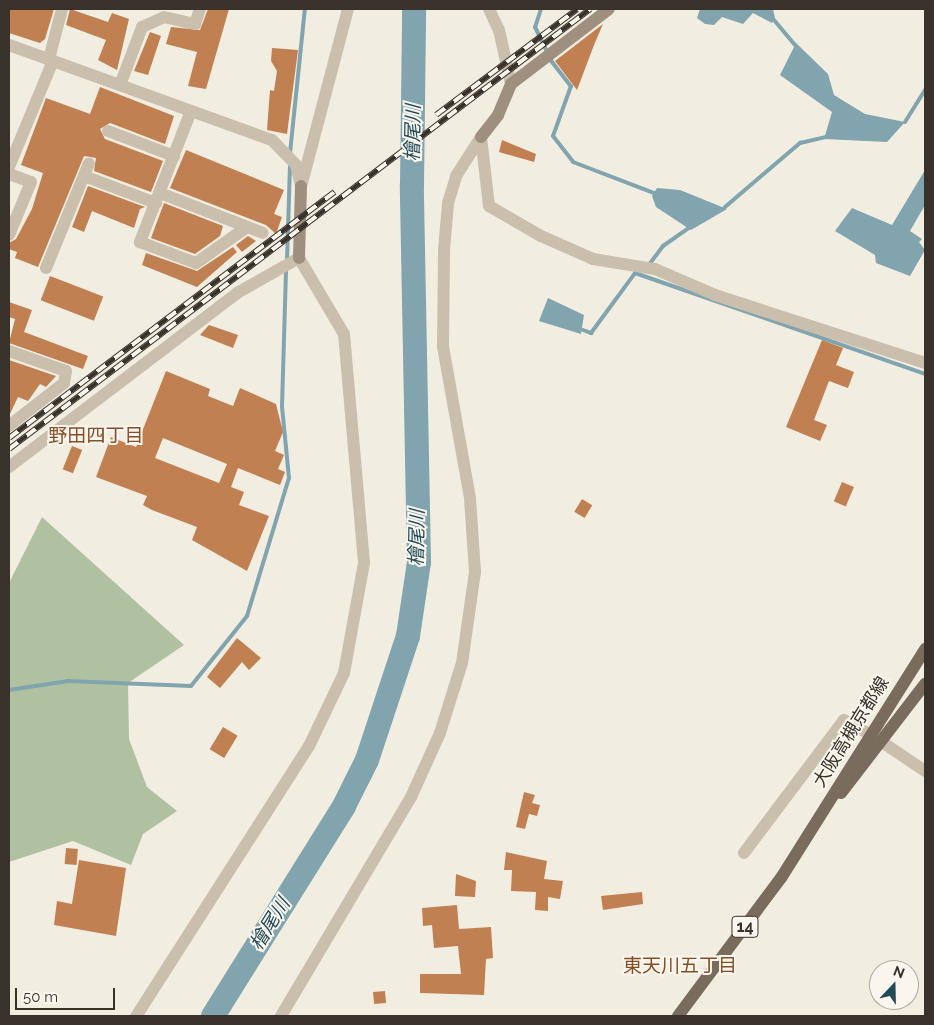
<!DOCTYPE html>
<html>
<head>
<meta charset="utf-8">
<style>
	body { margin:0 }
	#map { position:relative; width:934px; height:1025px; overflow:hidden; background:#f2ede1; font-family:Raleway,"Noto Sans JP",sans-serif }
	div>[style] { position:absolute }
	[style*='--x'] { left:calc(var(--x)*1px); top:calc(var(--y)*1px); width:calc(var(--w)*1px); rotate:calc(var(--a)*1deg) }
	.green>* { inset:0; background:#b0c1a1 }
	.water>* { inset:0; background:#81a4ae }
	.stream>* { height:4px; margin:-2px; padding:0 2px; transform-origin:2px; border-radius:2px; background:#81a4ae }
	.river>* { height:24px; margin:-12px; padding:0 12px; transform-origin:12px; border-radius:12px; background:#81a4ae }
	.building>* { inset:0; background:#c08051; transform-origin:0 0 }
	.street>* { height:12px; margin:-6px; padding:0 6px; transform-origin:6px; border-radius:6px; background:#cabfad }
	.secondary>* { height:12px; margin:-6px; padding:0 6px; transform-origin:6px; border-radius:6px; background:#9e8f7e }
	.primary>* { height:12px; margin:-6px; padding:0 6px; transform-origin:6px; border-radius:6px; background:#7a6c5d }
	.rail>* { height:5.5px; margin-top:-2.75px; transform-origin:0; background:repeating-linear-gradient(90deg,#faf6ed 0 11px,#39322b 0 22px); box-sizing:border-box; border-block:1px solid #39322b }
	span { translate:-50% -50%; white-space:nowrap; text-align:center; line-height:1.15; -webkit-text-stroke:4px #faf6ed; paint-order:stroke }
	.shield-label span { padding:1px 4px; background:#faf6ed; border:1px solid; border-radius:4px; -webkit-text-stroke-width:0 }
	.shield-label { font-size:16px; color:#39322b; font-weight:700 }
	.street-label { font-size:18px; color:#39322b }
	.water-label { font-size:19px; color:#224b59; font-style:italic }
	.neighbourhood-label { font-size:19px; color:#844f28 }
	.frame { position:absolute; inset:0; border:10px solid #39322b; pointer-events:none }
	.north { position:absolute; left:869px; top:960px; width:50px; height:50px; box-sizing:border-box; background:#faf6ed; border:1px solid #ada89f; border-radius:50%; rotate:21deg; font-size:14px; font-weight:700; line-height:20px; text-align:center; color:#39322b }
	.north::after { content:''; display:block; margin:auto; width:18px; height:22px; background:#224b59; clip-path:polygon(50% 0,100% 100%,50% 72%,0 100%) }
	.scale { position:absolute; left:15px; top:988px; width:100px; height:22px; box-sizing:border-box; border:2px solid #39322b; border-top:0; padding-left:6px; font-size:15px; line-height:18px; white-space:nowrap; color:#39322b; -webkit-text-stroke:4px #faf6ed; paint-order:stroke }
</style>
</head>
<body>
<div id="map">
	<div class="green">
		<div style="clip-path:polygon(42px 517px,184px 645px,128px 683px,129px 739px,147px 787px,177px 811px,143px 834px,131px 865px,73px 841px,9px 862px,9px 583px)"></div>
	</div>
	<div class="water">
		<div style="clip-path:polygon(700px 9px,773px 9px,775px 18px,772px 23px,753px 13px,743px 24px,722px 17px,714px 25px,705px 24px,697px 18px)"></div>
		<div style="clip-path:polygon(796px 43px,828px 74px,834px 95px,865px 114px,905px 122px,887px 142px,824px 139px,832px 112px,780px 75px)"></div>
		<div style="clip-path:polygon(925px 170px,925px 205px,910px 231px,922px 239px,919px 242px,925px 250px,910px 276px,876px 263px,875px 255px,835px 231px,852px 208px,892px 225px)"></div>
		<div style="clip-path:polygon(657px 188px,680px 190px,727px 209px,691px 230px,656px 207px,652px 196px)"></div>
		<div style="clip-path:polygon(548px 298px,584px 315px,581px 334px,539px 321px)"></div>
	</div>
	<div class="stream">
		<div style="--x:541;--y:9;--w:19;--a:108"></div>
		<div style="--x:535;--y:27;--w:39;--a:64"></div>
		<div style="--x:552;--y:62;--w:31;--a:52"></div>
		<div style="--x:571;--y:86;--w:53;--a:109.8"></div>
		<div style="--x:553;--y:136;--w:33;--a:52"></div>
		<div style="--x:573;--y:162;--w:87;--a:20.9"></div>
		<div style="--x:774;--y:20;--w:33;--a:50"></div>
		<div style="--x:905;--y:122;--w:38;--a:-58"></div>
		<div style="--x:290;--y:153;--w:145;--a:-84.1"></div>
		<div style="--x:725;--y:207;--w:99;--a:-40.5"></div>
		<div style="--x:800;--y:143;--w:26;--a:-13"></div>
		<div style="--x:287;--y:261;--w:98;--a:-88.2"></div>
		<div style="--x:648;--y:266;--w:25;--a:-53"></div>
		<div style="--x:663;--y:246;--w:32;--a:-35"></div>
		<div style="--x:583;--y:330;--w:9;--a:21"></div>
		<div style="--x:591;--y:333;--w:74;--a:-53.7"></div>
		<div style="--x:635;--y:273;--w:307;--a:19.2"></div>
		<div style="--x:9;--y:690;--w:60;--a:-8.7"></div>
		<div style="--x:68;--y:681;--w:123;--a:2.3"></div>
		<div style="--x:191;--y:686;--w:90;--a:-51.3"></div>
		<div style="--x:247;--y:616;--w:144;--a:-73.1"></div>
		<div style="--x:289;--y:478;--w:72;--a:-95.6"></div>
		<div style="--x:282;--y:406;--w:138;--a:-88.3"></div>
	</div>
	<div class="river">
		<div style="--x:213;--y:1016;--w:248;--a:-58"></div>
		<div style="--x:344;--y:806;--w:51;--a:-63.4"></div>
		<div style="--x:367;--y:760;--w:131;--a:-71.7"></div>
		<div style="--x:408;--y:636;--w:75;--a:-81.5"></div>
		<div style="--x:419;--y:562;--w:377;--a:-91.1"></div>
		<div style="--x:412;--y:185;--w:176;--a:-89.3"></div>
	</div>
	<div class="building">
		<div style="clip-path:polygon(9px 9px,54px 9px,45px 39px,40px 43px,9px 33px)"></div>
		<div style="clip-path:polygon(70px 9px,108px 22px,112px 13px,129px 19px,117px 70px,98px 60px,106px 40px,66px 25px)"></div>
		<div style="clip-path:polygon(208px 9px,229px 9px,206px 89px,188px 86px,197px 52px,166px 44px,171px 27px,200px 30px)"></div>
		<div style="clip-path:polygon(603px 24px,594px 45px,577px 90px,555px 61px)"></div>
		<div style="clip-path:polygon(150px 32px,161px 36px,148px 75px,134px 71px)"></div>
		<div style="clip-path:polygon(272px 48px,298px 50px,287px 134px,267px 130px,270px 90px,274px 91px,277px 71px,271px 61px)"></div>
		<div style="clip-path:polygon(100px 87px,174px 116px,165px 144px,110px 123px,100px 129px,105px 139px,163px 161px,151px 192px,94px 171px,96px 158px,84px 156px,38px 267px,15px 258px,17px 252px,9px 249px,9px 243px,16px 239px,32px 209px,43px 173px,21px 165px,46px 98px,90px 114px)"></div>
		<div style="clip-path:polygon(502px 140px,536px 154px,534px 162px,499px 152px)"></div>
		<div style="clip-path:polygon(186px 150px,284px 190px,274px 214px,282px 217px,276px 234px,266px 225px,170px 188px)"></div>
		<div style="clip-path:polygon(88px 186px,145px 207px,140px 209px,134px 228px,92px 211px,84px 232px,72px 227px)"></div>
		<div style="clip-path:polygon(164px 203px,223px 226px,220px 236px,195px 254px,151px 238px)"></div>
		<div style="clip-path:polygon(248px 236px,256px 241px,242px 252px,236px 245px)"></div>
		<div style="clip-path:polygon(233px 247px,237px 252px,197px 287px,142px 265px,146px 253px,197px 271px)"></div>
		<div style="left:50px;top:276px;width:57px;height:26px;rotate:21deg"></div>
		<div style="clip-path:polygon(9px 302px,32px 310px,24px 332px,88px 356px,83px 369px,9px 343px,15px 319px,9px 317px)"></div>
		<div style="clip-path:polygon(209px 325px,238px 335px,233px 348px,200px 335px)"></div>
		<div style="clip-path:polygon(822px 340px,843px 348px,836px 365px,854px 372px,848px 388px,829px 381px,814px 420px,827px 425px,820px 441px,786px 427px)"></div>
		<div style="clip-path:polygon(9px 360px,56px 376px,46px 387px,40px 384px,28px 401px,18px 397px,9px 416px)"></div>
		<div style="clip-path:polygon(evenodd,166px 371px,210px 389px,208px 396px,233px 406px,240px 388px,276px 404px,283px 432px,275px 451px,284px 455px,278px 469px,285px 472px,280px 485px,238px 468px,231px 487px,244px 492px,239px 505px,269px 516px,247px 571px,192px 540px,197px 527px,152px 510px,143px 505px,147px 496px,96px 477px,111px 437px,136px 447px,166px 371px,163px 438px,227px 464px,219px 483px,155px 458px,163px 438px)"></div>
		<div style="left:72px;top:446px;width:11px;height:25px;rotate:22deg"></div>
		<div style="left:842px;top:482px;width:13px;height:21px;rotate:23deg"></div>
		<div style="left:582px;top:499px;width:12px;height:15px;rotate:31deg"></div>
		<div style="clip-path:polygon(237px 638px,261px 658px,249px 670px,242px 662px,220px 688px,207px 677px)"></div>
		<div style="left:223px;top:727px;width:17px;height:26px;rotate:31deg"></div>
		<div style="clip-path:polygon(524px 792px,535px 795px,532px 803px,540px 805px,537px 816px,529px 814px,525px 829px,516px 827px)"></div>
		<div style="left:66px;top:848px;width:12px;height:16px;rotate:5deg"></div>
		<div style="clip-path:polygon(506px 852px,547px 861px,544px 879px,563px 881px,560px 899px,548px 897px,548px 911px,535px 910px,536px 892px,511px 891px,512px 870px,504px 870px)"></div>
		<div style="clip-path:polygon(79px 860px,126px 868px,116px 936px,54px 925px,57px 901px,72px 904px)"></div>
		<div style="clip-path:polygon(456px 874px,476px 881px,475px 897px,455px 896px)"></div>
		<div style="clip-path:polygon(642px 892px,643px 904px,603px 910px,601px 896px)"></div>
		<div style="clip-path:polygon(457px 905px,459px 929px,491px 927px,493px 958px,486px 959px,484px 995px,420px 993px,420px 974px,461px 974px,458px 946px,434px 948px,432px 925px,423px 926px,422px 908px)"></div>
		<div style="left:385px;top:991px;width:12px;height:12px;rotate:85deg"></div>
	</div>
	<div class="street">
		<div style="--x:489;--y:9;--w:23;--a:65"></div>
		<div style="--x:499;--y:30;--w:55;--a:77.5"></div>
		<div style="--x:9;--y:45;--w:280;--a:19.9"></div>
		<div style="--x:272;--y:140;--w:35;--a:46"></div>
		<div style="--x:296;--y:165;--w:22;--a:77"></div>
		<div style="--x:49;--y:59;--w:52;--a:-75.4"></div>
		<div style="--x:120;--y:85;--w:62;--a:-69.2"></div>
		<div style="--x:142;--y:27;--w:24;--a:-24"></div>
		<div style="--x:164;--y:17;--w:32;--a:13"></div>
		<div style="--x:195;--y:24;--w:16;--a:-72"></div>
		<div style="--x:191;--y:111;--w:141;--a:111.3"></div>
		<div style="--x:140;--y:242;--w:60;--a:20.6"></div>
		<div style="--x:196;--y:263;--w:62;--a:-35.2"></div>
		<div style="--x:108;--y:131;--w:71;--a:20.7"></div>
		<div style="--x:481;--y:137;--w:69;--a:83.4"></div>
		<div style="--x:489;--y:206;--w:60;--a:30"></div>
		<div style="--x:541;--y:236;--w:57;--a:23.9"></div>
		<div style="--x:593;--y:259;--w:63;--a:9.2"></div>
		<div style="--x:655;--y:269;--w:65;--a:23.4"></div>
		<div style="--x:715;--y:295;--w:221;--a:17.9"></div>
		<div style="--x:9;--y:167;--w:115;--a:-67.5"></div>
		<div style="--x:9;--y:174;--w:23;--a:20"></div>
		<div style="--x:31;--y:182;--w:57;--a:112.5"></div>
		<div style="--x:84;--y:176;--w:77;--a:20.6"></div>
		<div style="--x:302;--y:183;--w:180;--a:-75.2"></div>
		<div style="--x:160;--y:193;--w:110;--a:21.2"></div>
		<div style="--x:46;--y:268;--w:113;--a:-67.7"></div>
		<div style="--x:9;--y:351;--w:60;--a:19.3"></div>
		<div style="--x:66;--y:371;--w:12;--a:99"></div>
		<div style="--x:64;--y:383;--w:70;--a:142"></div>
		<div style="--x:9;--y:467;--w:287;--a:-37.3"></div>
		<div style="--x:237;--y:293;--w:71;--a:-29.4"></div>
		<div style="--x:299;--y:258;--w:88;--a:59.4"></div>
		<div style="--x:344;--y:334;--w:230;--a:85"></div>
		<div style="--x:364;--y:563;--w:112;--a:100.3"></div>
		<div style="--x:344;--y:673;--w:81;--a:115.6"></div>
		<div style="--x:309;--y:746;--w:321;--a:122.6"></div>
		<div style="--x:882;--y:742;--w:52;--a:34"></div>
		<div style="--x:744;--y:853;--w:166;--a:-53.1"></div>
		<div style="--x:844;--y:720;--w:29;--a:29"></div>
		<div style="--x:281;--y:1016;--w:255;--a:-59.3"></div>
		<div style="--x:411;--y:797;--w:70;--a:-65.6"></div>
		<div style="--x:440;--y:733;--w:73;--a:-72.6"></div>
		<div style="--x:462;--y:663;--w:92;--a:-81.9"></div>
		<div style="--x:475;--y:572;--w:74;--a:-93.9"></div>
		<div style="--x:470;--y:498;--w:153;--a:-100.1"></div>
		<div style="--x:443;--y:347;--w:97;--a:-89.4"></div>
		<div style="--x:444;--y:250;--w:47;--a:-85.1"></div>
		<div style="--x:448;--y:203;--w:28;--a:-73"></div>
		<div style="--x:456;--y:176;--w:46;--a:-57.3"></div>
	</div>
	<div class="secondary">
		<div style="--x:481;--y:137;--w:28;--a:-52"></div>
		<div style="--x:498;--y:115;--w:34;--a:-67"></div>
		<div style="--x:511;--y:84;--w:123;--a:-37.4"></div>
		<div style="--x:299;--y:258;--w:72;--a:-88.4"></div>
	</div>
	<div class="primary">
		<div style="--x:841;--y:793;--w:138;--a:-52.4"></div>
		<div style="--x:678;--y:1016;--w:172;--a:-53.3"></div>
		<div style="--x:781;--y:878;--w:271;--a:-57.8"></div>
	</div>
	<div class="rail">
		<div style="--x:436;--y:115;--w:176;--a:-36.9"></div>
		<div style="--x:9;--y:438;--w:408;--a:-37.1"></div>
		<div style="--x:9;--y:449;--w:729;--a:-37.14"></div>
	</div>
	<div class="shield-label">
		<span style="left:745px;top:927px">14</span>
	</div>
	<div class="street-label">
		<span style="left:851px;top:732px;rotate:-58deg">大阪高槻京都線</span>
	</div>
	<div class="water-label">
		<span style="left:413px;top:133px;rotate:-89deg">檜尾川</span>
		<span style="left:417px;top:538px;rotate:-89deg">檜尾川</span>
		<span style="left:270px;top:924px;rotate:-58deg">檜尾川</span>
	</div>
	<div class="neighbourhood-label">
		<span style="left:96px;top:436px">野田四丁目</span>
		<span style="left:680px;top:966px">東天川五丁目</span>
	</div>
	<div class="frame"></div>
	<div class="north">N</div>
	<div class="scale">50 m</div>
</div>
</body>
</html>
